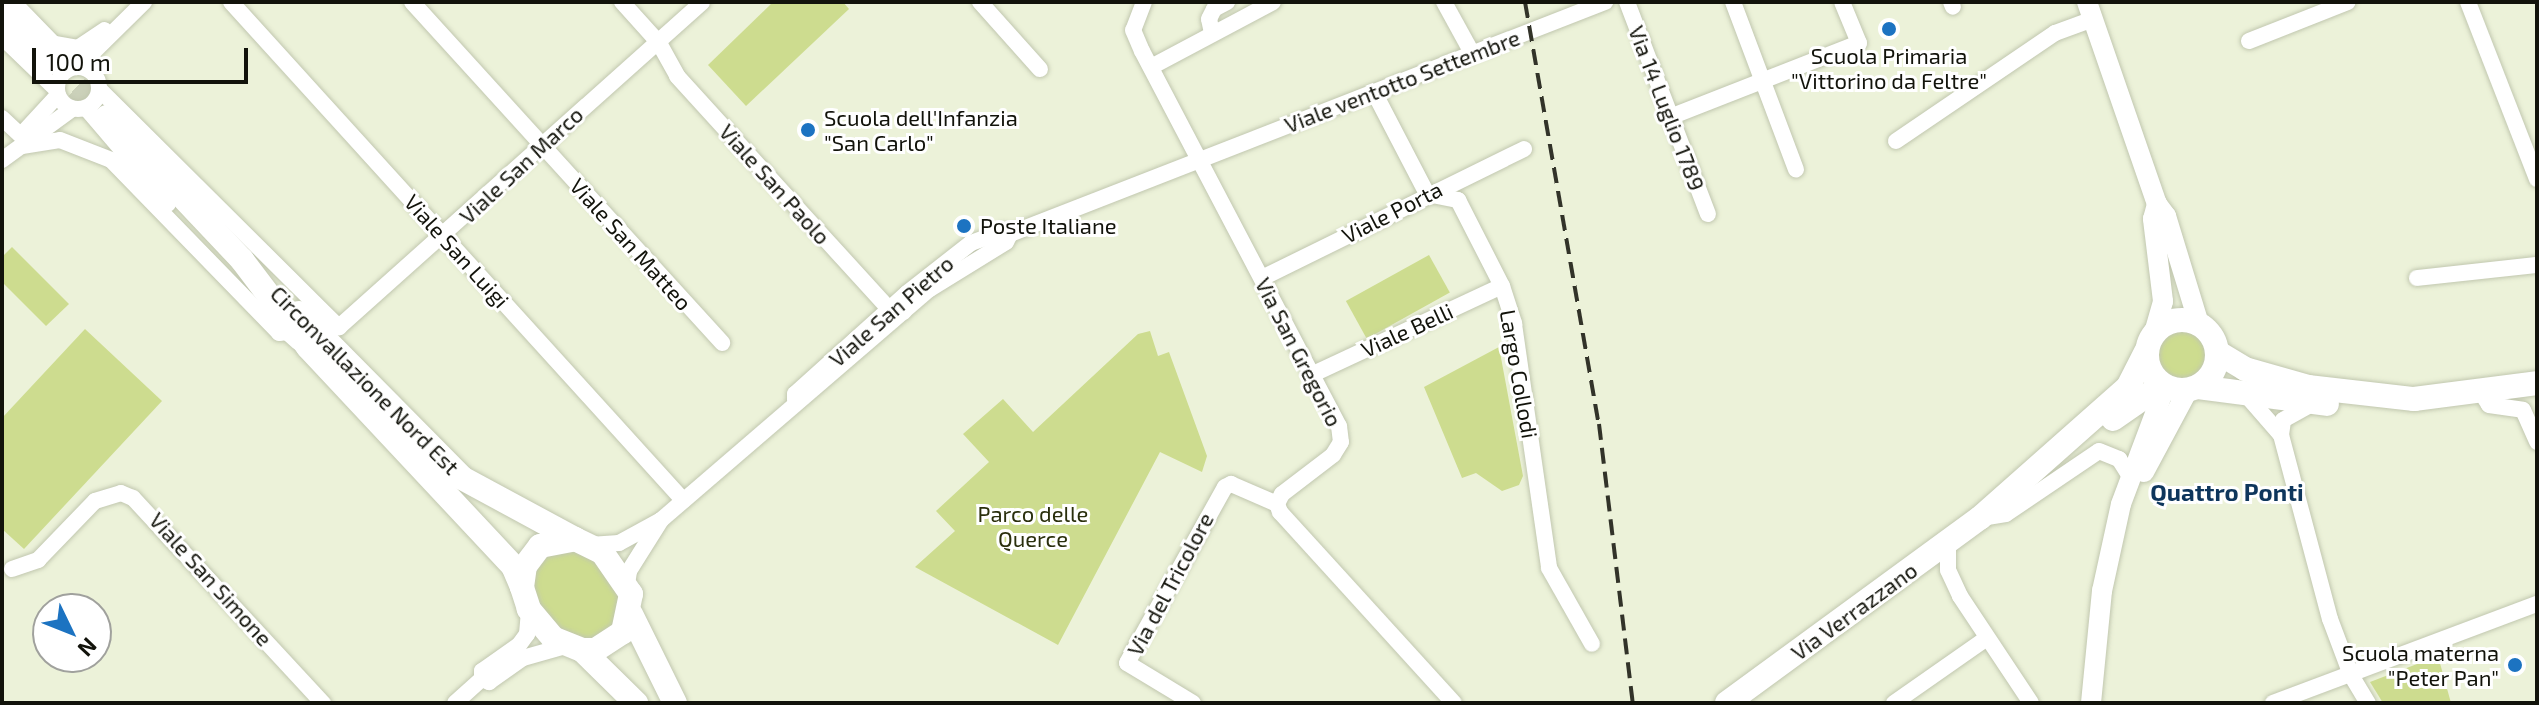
<!DOCTYPE html>
<html>
<head>
<meta charset="utf-8">
<style>
	body { margin:0 }
	#map { position:relative; width:2539px; height:705px; overflow:hidden; background:#ecf2d9; font-family:"Exo 2",sans-serif }
	div>[style] { position:absolute }
	[style*='--x'] { left:calc(var(--x)*1px); top:calc(var(--y)*1px); width:calc(var(--w)*1px); rotate:calc(var(--a)*1deg) }
	.green>* { inset:0; background:#cddc8f; transform-origin:0 0 }
	.round { border-radius:50% }
	.secondary-tunnel>* { height:24px; margin-top:-12px; transform-origin:0; background:repeating-linear-gradient(90deg,#cbd1ba 0 24px,transparent 0 36px) }
	.roads { filter:drop-shadow(0 0 2px #c1c7af) drop-shadow(0 0 2px #c1c7af) }
	.minor>* { height:16px; margin:-8px; padding:0 8px; transform-origin:8px; border-radius:8px; background:#fff }
	.minor>.ring { margin:-8px; padding:0; box-sizing:content-box; background:none; border:16px solid #fff; border-radius:50% }
	.tertiary>* { height:20px; margin:-10px; padding:0 10px; transform-origin:10px; border-radius:10px; background:#fff }
	.secondary>* { height:24px; margin:-12px; padding:0 12px; transform-origin:12px; border-radius:12px; background:#fff }
	.secondary>.ring { margin:-12px; padding:0; box-sizing:content-box; background:none; border:24px solid #fff; border-radius:50% }
	.rail>* { height:4px; margin-top:-2px; transform-origin:0; background:repeating-linear-gradient(90deg,#323329 0 16px,transparent 0 24px) }
	.dots>* { width:22px; height:22px; translate:-50% -50%; box-sizing:border-box; border:4px solid #fff; border-radius:50% }
	span { translate:-50% -50%; white-space:nowrap; text-align:center; line-height:1.15; -webkit-text-stroke:6px #fff; paint-order:stroke }
	.poi-label { font-size:22px; color:#12130b }
	.left { translate:0 -50%; text-align:left }
	.right { translate:-100% -50%; text-align:right }
	.street-label { font-size:22px; color:#12130b }
	.park-label { font-size:22px; color:#2a2f0c }
	.neighbourhood-label { font-size:24px; color:#0e365c; font-weight:700 }
	.frame { position:absolute; inset:0; border:4px solid #12130b; pointer-events:none }
	.north { position:absolute; left:32px; top:593px; width:80px; height:80px; box-sizing:border-box; background:#fff; border:2px solid #a0a19d; border-radius:50%; rotate:133deg; font-size:22px; font-weight:700; line-height:32px; text-align:center; color:#12130b }
	.north::after { content:''; display:block; margin:auto; width:28px; height:36px; background:#1c73c1; clip-path:polygon(50% 0,100% 100%,50% 72%,0 100%) }
	.scale { position:absolute; left:32px; top:48px; width:216px; height:36px; box-sizing:border-box; border:4px solid #12130b; border-top:0; padding-left:10px; font-size:24px; line-height:28px; white-space:nowrap; color:#12130b; -webkit-text-stroke:6px #fff; paint-order:stroke }
</style>
</head>
<body>
<div id="map">
	<div class="green">
		<div style="clip-path:polygon(773px 2px,843px 2px,849px 9px,746px 106px,708px 65px)"></div>
		<div style="clip-path:polygon(12px 247px,69px 304px,46px 326px,2px 282px,2px 257px)"></div>
		<div style="left:1429px;top:255px;width:43px;height:95px;rotate:61deg"></div>
		<div style="clip-path:polygon(85px 329px,162px 401px,24px 549px,2px 529px,2px 418px)"></div>
		<div style="clip-path:polygon(1150px 331px,1158px 356px,1169px 352px,1207px 456px,1202px 472px,1160px 452px,1058px 645px,915px 567px,955px 531px,936px 511px,989px 462px,963px 434px,1003px 399px,1033px 432px,1138px 334px)"></div>
		<div class="round" style="left:2157px;top:331px;width:48px;height:48px"></div>
		<div style="clip-path:polygon(1499px 347px,1523px 476px,1519px 485px,1502px 491px,1476px 473px,1462px 478px,1424px 387px)"></div>
		<div style="clip-path:polygon(578px 547px,597px 559px,617px 583px,621px 622px,591px 643px,568px 638px,536px 608px,533px 569px,541px 557px)"></div>
		<div style="clip-path:polygon(2438px 656px,2451px 703px,2383px 703px,2370px 682px)"></div>
	</div>
	<div class="secondary-tunnel">
		<div style="--x:51;--y:62;--w:78;--a:44.5"></div>
	</div>
	<div class="roads">
		<div class="minor">
			<div style="--x:13;--y:2;--w:91;--a:45.9"></div>
			<div style="--x:231;--y:2;--w:673;--a:47.77"></div>
			<div style="--x:412;--y:2;--w:461;--a:47.7"></div>
			<div style="--x:622;--y:2;--w:55;--a:47.9"></div>
			<div style="--x:659;--y:43;--w:38;--a:61"></div>
			<div style="--x:677;--y:76;--w:315;--a:47.7"></div>
			<div style="--x:889;--y:309;--w:15;--a:11"></div>
			<div style="--x:980;--y:2;--w:90;--a:48.2"></div>
			<div style="--x:1144;--y:2;--w:30;--a:111"></div>
			<div style="--x:1133;--y:30;--w:23;--a:67"></div>
			<div style="--x:1142;--y:51;--w:424;--a:62.3"></div>
			<div style="--x:1339;--y:426;--w:16;--a:83"></div>
			<div style="--x:1341;--y:442;--w:15;--a:122"></div>
			<div style="--x:1333;--y:455;--w:64;--a:142.6"></div>
			<div style="--x:1282;--y:494;--w:11;--a:117"></div>
			<div style="--x:1277;--y:504;--w:9;--a:69"></div>
			<div style="--x:1280;--y:512;--w:258;--a:47.7"></div>
			<div style="--x:1444;--y:2;--w:58;--a:61.2"></div>
			<div style="--x:1627;--y:2;--w:227;--a:69.1"></div>
			<div style="--x:1733;--y:2;--w:179;--a:69.4"></div>
			<div style="--x:1951;--y:2;--w:5;--a:68"></div>
			<div style="--x:2468;--y:2;--w:190;--a:68.7"></div>
			<div style="--x:1212;--y:33;--w:14;--a:-102"></div>
			<div style="--x:1209;--y:19;--w:11;--a:-63"></div>
			<div style="--x:1214;--y:9;--w:15;--a:-28"></div>
			<div style="--x:2;--y:37;--w:76;--a:43.9"></div>
			<div style="--x:2249;--y:41;--w:106;--a:-21.5"></div>
			<div style="--x:55;--y:44;--w:23;--a:10"></div>
			<div style="--x:78;--y:48;--w:32;--a:-34"></div>
			<div class="ring" style="left:57px;top:67px;width:26px;height:26px"></div>
			<div style="--x:78;--y:67;--w:93;--a:-44.6"></div>
			<div style="--x:1151;--y:67;--w:138;--a:-28"></div>
			<div style="--x:100;--y:90;--w:337;--a:44.8"></div>
			<div style="--x:339;--y:327;--w:487;--a:-41.8"></div>
			<div style="--x:1374;--y:92;--w:115;--a:62.5"></div>
			<div style="--x:1427;--y:194;--w:32;--a:11"></div>
			<div style="--x:1458;--y:200;--w:97;--a:62.9"></div>
			<div style="--x:1502;--y:286;--w:40;--a:72"></div>
			<div style="--x:1514;--y:324;--w:246;--a:81.8"></div>
			<div style="--x:1549;--y:568;--w:87;--a:60.5"></div>
			<div style="--x:86;--y:108;--w:126;--a:49.5"></div>
			<div style="--x:1670;--y:117;--w:203;--a:-21.4"></div>
			<div style="--x:1859;--y:43;--w:44;--a:-112.5"></div>
			<div style="--x:2;--y:118;--w:26;--a:43"></div>
			<div style="--x:24;--y:132;--w:50;--a:-47.4"></div>
			<div style="--x:1896;--y:141;--w:192;--a:-34.2"></div>
			<div style="--x:2055;--y:33;--w:40;--a:-20.2"></div>
			<div style="--x:22;--y:146;--w:38;--a:-9"></div>
			<div style="--x:60;--y:140;--w:55;--a:21.4"></div>
			<div style="--x:111;--y:160;--w:241;--a:45.8"></div>
			<div style="--x:279;--y:333;--w:8;--a:-7"></div>
			<div style="--x:287;--y:332;--w:15;--a:42"></div>
			<div style="--x:2;--y:160;--w:87;--a:-36.1"></div>
			<div style="--x:1010;--y:234;--w:639;--a:-21.3"></div>
			<div style="--x:1262;--y:278;--w:292;--a:-26.2"></div>
			<div style="--x:2417;--y:278;--w:121;--a:-6.2"></div>
			<div style="--x:1313;--y:374;--w:208;--a:-25"></div>
			<div style="--x:2481;--y:392;--w:15;--a:58"></div>
			<div style="--x:2489;--y:405;--w:34;--a:8"></div>
			<div style="--x:2523;--y:410;--w:35;--a:66"></div>
			<div style="--x:2247;--y:396;--w:52;--a:48.9"></div>
			<div style="--x:2281;--y:435;--w:190;--a:75.1"></div>
			<div style="--x:2330;--y:619;--w:60;--a:69.4"></div>
			<div style="--x:2351;--y:675;--w:33;--a:59"></div>
			<div style="--x:795;--y:400;--w:6;--a:-90"></div>
			<div style="--x:795;--y:394;--w:151;--a:-42"></div>
			<div style="--x:907;--y:293;--w:81;--a:-38"></div>
			<div style="--x:971;--y:243;--w:35;--a:-20"></div>
			<div style="--x:1004;--y:231;--w:7;--a:27"></div>
			<div style="--x:2281;--y:435;--w:15;--a:-82"></div>
			<div style="--x:2283;--y:420;--w:35;--a:-29"></div>
			<div style="--x:1981;--y:518;--w:25;--a:-9"></div>
			<div style="--x:2006;--y:514;--w:112;--a:-34.1"></div>
			<div style="--x:2099;--y:451;--w:22;--a:22"></div>
			<div style="--x:2119;--y:459;--w:19;--a:58"></div>
			<div style="--x:1948;--y:543;--w:27;--a:90"></div>
			<div style="--x:1948;--y:570;--w:29;--a:65"></div>
			<div style="--x:1960;--y:596;--w:128;--a:56.4"></div>
			<div style="--x:590;--y:545;--w:29;--a:-4"></div>
			<div style="--x:619;--y:543;--w:48;--a:-28.7"></div>
			<div style="--x:12;--y:569;--w:28;--a:-19"></div>
			<div style="--x:38;--y:560;--w:82;--a:-46"></div>
			<div style="--x:95;--y:501;--w:27;--a:-17"></div>
			<div style="--x:121;--y:493;--w:13;--a:23"></div>
			<div style="--x:133;--y:498;--w:280;--a:47.2"></div>
			<div style="--x:627;--y:584;--w:13;--a:-81"></div>
			<div style="--x:629;--y:571;--w:60;--a:-57.9"></div>
			<div style="--x:661;--y:520;--w:355;--a:-40.7"></div>
			<div style="--x:930;--y:289;--w:89;--a:-31.7"></div>
			<div style="--x:1006;--y:242;--w:9;--a:-63"></div>
			<div style="--x:482;--y:679;--w:8;--a:23"></div>
			<div style="--x:489;--y:682;--w:42;--a:-35.2"></div>
			<div style="--x:523;--y:658;--w:44;--a:-15.9"></div>
			<div style="--x:455;--y:703;--w:36;--a:-42"></div>
			<div style="--x:482;--y:679;--w:8;--a:-90"></div>
			<div style="--x:482;--y:671;--w:45;--a:-35.1"></div>
			<div style="--x:519;--y:645;--w:14;--a:-54"></div>
			<div style="--x:527;--y:634;--w:25;--a:-85"></div>
			<div style="--x:1193;--y:703;--w:77;--a:-148.8"></div>
			<div style="--x:1127;--y:663;--w:201;--a:-60.9"></div>
			<div style="--x:1225;--y:487;--w:7;--a:-27"></div>
			<div style="--x:1231;--y:484;--w:50;--a:23.5"></div>
			<div style="--x:1894;--y:703;--w:113;--a:-35"></div>
			<div style="--x:2273;--y:703;--w:282;--a:-20.6"></div>
		</div>
		<div class="tertiary">
			<div style="--x:2087;--y:2;--w:214;--a:70.9"></div>
			<div style="--x:2157;--y:204;--w:15;--a:53"></div>
			<div style="--x:2166;--y:216;--w:113;--a:73"></div>
			<div style="--x:2154;--y:333;--w:33;--a:-74"></div>
			<div style="--x:2163;--y:301;--w:83;--a:-97"></div>
			<div style="--x:2153;--y:219;--w:16;--a:-75"></div>
			<div style="--x:2144;--y:472;--w:93;--a:-61.8"></div>
			<div style="--x:2091;--y:703;--w:113;--a:-84.4"></div>
			<div style="--x:2102;--y:591;--w:89;--a:-77.7"></div>
			<div style="--x:2121;--y:504;--w:125;--a:-69.4"></div>
		</div>
		<div class="secondary">
			<div style="--x:2;--y:13;--w:69;--a:45"></div>
			<div style="--x:107;--y:117;--w:197;--a:46.6"></div>
			<div style="--x:242;--y:260;--w:109;--a:52.8"></div>
			<div style="--x:308;--y:347;--w:300;--a:46.9"></div>
			<div style="--x:513;--y:566;--w:23;--a:67"></div>
			<div style="--x:299;--y:313;--w:232;--a:45.3"></div>
			<div style="--x:462;--y:478;--w:128;--a:28.4"></div>
			<div class="ring" style="left:2147px;top:320px;width:46px;height:46px"></div>
			<div style="--x:2217;--y:352;--w:33;--a:31"></div>
			<div style="--x:2245;--y:369;--w:66;--a:15.9"></div>
			<div style="--x:2308;--y:387;--w:107;--a:6.5"></div>
			<div style="--x:2414;--y:399;--w:124;--a:-7.4"></div>
			<div style="--x:2198;--y:387;--w:130;--a:7.5"></div>
			<div style="--x:2113;--y:419;--w:60;--a:-34.8"></div>
			<div style="--x:575;--y:539;--w:30;--a:26"></div>
			<div style="--x:602;--y:552;--w:51;--a:55.4"></div>
			<div style="--x:631;--y:594;--w:39;--a:102"></div>
			<div style="--x:623;--y:632;--w:33;--a:147"></div>
			<div style="--x:595;--y:650;--w:13;--a:180"></div>
			<div style="--x:582;--y:650;--w:31;--a:-158"></div>
			<div style="--x:553;--y:638;--w:38;--a:-130"></div>
			<div style="--x:529;--y:609;--w:23;--a:-108"></div>
			<div style="--x:522;--y:587;--w:21;--a:-82"></div>
			<div style="--x:525;--y:566;--w:25;--a:-53"></div>
			<div style="--x:540;--y:546;--w:36;--a:-11"></div>
			<div style="--x:631;--y:614;--w:99;--a:63.7"></div>
			<div style="--x:582;--y:650;--w:76;--a:44.5"></div>
			<div style="--x:1727;--y:703;--w:313;--a:-36.2"></div>
			<div style="--x:1980;--y:518;--w:198;--a:-41.5"></div>
			<div style="--x:2128;--y:387;--w:39;--a:-63"></div>
		</div>
	</div>
	<div class="rail">
		<div style="--x:1525;--y:2;--w:428;--a:80.1"></div>
		<div style="--x:1599;--y:424;--w:281;--a:83.1"></div>
	</div>
	<div class="dots">
		<div style="left:1889px;top:29px;background:#1c73c1"></div>
		<div style="left:808px;top:130px;background:#1c73c1"></div>
		<div style="left:964px;top:226px;background:#1c73c1"></div>
		<div style="left:2515px;top:665px;background:#1c73c1"></div>
	</div>
	<div class="poi-label">
		<span style="left:1889px;top:68px">Scuola Primaria<br>"Vittorino da Feltre"</span>
		<span class="left" style="left:824px;top:130px">Scuola dell'Infanzia<br>"San Carlo"</span>
		<span class="left" style="left:980px;top:226px">Poste Italiane</span>
		<span class="right" style="left:2499px;top:665px">Scuola materna<br>"Peter Pan"</span>
	</div>
	<div class="street-label">
		<span style="left:1402px;top:81px;rotate:-21deg">Viale ventotto Settembre</span>
		<span style="left:1667px;top:108px;rotate:69deg">Via 14 Luglio 1789</span>
		<span style="left:521px;top:165px;rotate:-43deg">Viale San Marco</span>
		<span style="left:775px;top:184px;rotate:48deg">Viale San Paolo</span>
		<span style="left:1392px;top:212px;rotate:-27deg">Viale Porta</span>
		<span style="left:631px;top:244px;rotate:48deg">Viale San Matteo</span>
		<span style="left:457px;top:251px;rotate:48deg">Viale San Luigi</span>
		<span style="left:891px;top:311px;rotate:-41deg">Viale San Pietro</span>
		<span style="left:1407px;top:330px;rotate:-25deg">Viale Belli</span>
		<span style="left:1299px;top:352px;rotate:63deg">Via San Gregorio</span>
		<span style="left:1519px;top:374px;rotate:80deg">Largo Collodi</span>
		<span style="left:365px;top:380px;rotate:45deg">Circonvallazione Nord Est</span>
		<span style="left:211px;top:579px;rotate:48deg">Viale San Simone</span>
		<span style="left:1170px;top:584px;rotate:-62deg">Via del Tricolore</span>
		<span style="left:1854px;top:611px;rotate:-36deg">Via Verrazzano</span>
	</div>
	<div class="park-label">
		<span style="left:1033px;top:526px">Parco delle<br>Querce</span>
	</div>
	<div class="neighbourhood-label">
		<span style="left:2227px;top:492px">Quattro Ponti</span>
	</div>
	<div class="frame"></div>
	<div class="north">N</div>
	<div class="scale">100 m</div>
</div>
</body>
</html>
